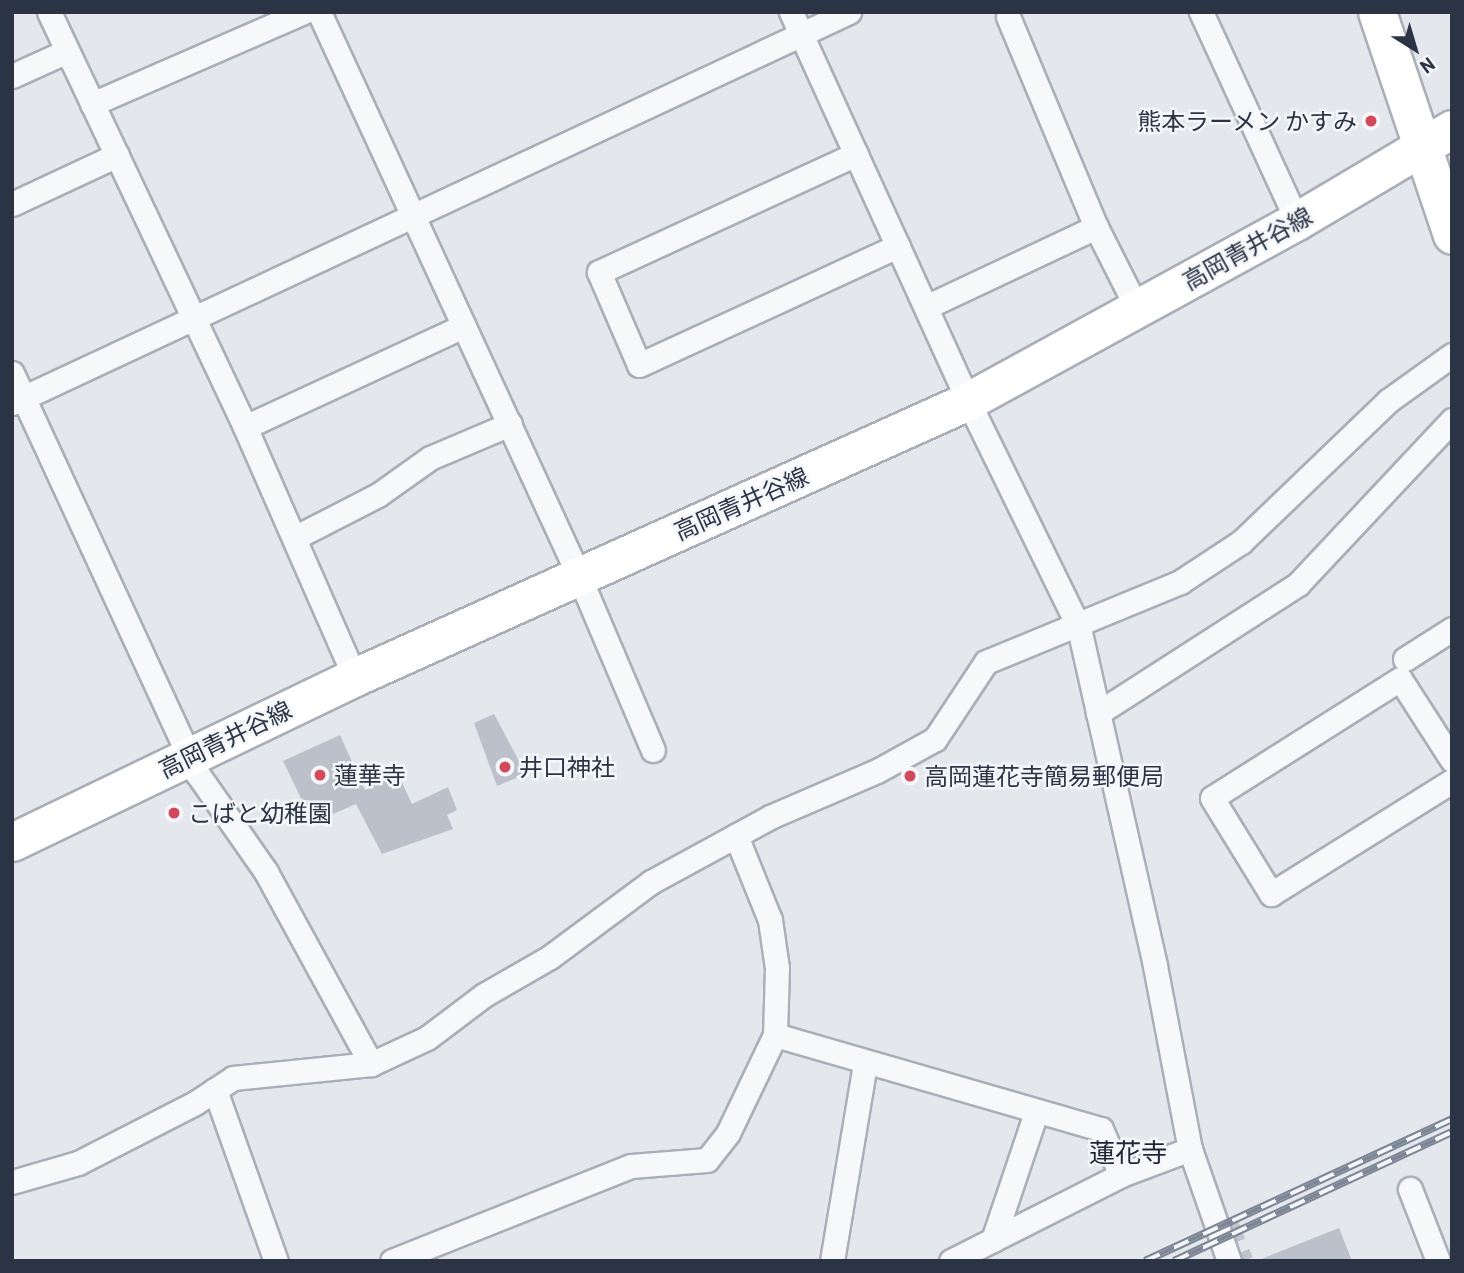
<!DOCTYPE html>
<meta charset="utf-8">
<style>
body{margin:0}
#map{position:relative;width:1464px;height:1273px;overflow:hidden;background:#e4e7ec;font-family:Barlow,"Noto Sans JP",sans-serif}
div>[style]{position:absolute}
.building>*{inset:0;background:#bbc0ca}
.street-tunnel>*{height:23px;margin-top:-11.5px;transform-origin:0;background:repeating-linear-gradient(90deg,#bfc3cb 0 23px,transparent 0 34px)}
.roads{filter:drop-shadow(2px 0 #a9aeb7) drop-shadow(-2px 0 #a9aeb7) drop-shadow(0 2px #a9aeb7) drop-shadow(0 -2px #a9aeb7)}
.street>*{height:23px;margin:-11.5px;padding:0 11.5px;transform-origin:11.5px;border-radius:11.5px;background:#f7f8fa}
.primary>*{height:37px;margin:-18.5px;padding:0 18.5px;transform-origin:18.5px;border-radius:18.5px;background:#fff}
.rail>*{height:8px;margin-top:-4px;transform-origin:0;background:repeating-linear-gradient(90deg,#f4f6f9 0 16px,#7d8696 0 32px);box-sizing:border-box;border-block:2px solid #7d8696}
.dots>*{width:19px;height:19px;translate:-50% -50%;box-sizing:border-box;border:4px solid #f4f6f9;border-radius:50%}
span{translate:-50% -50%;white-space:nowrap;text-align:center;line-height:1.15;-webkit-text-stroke:5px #f4f6f9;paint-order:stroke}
.poi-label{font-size:24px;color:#2b3445}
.right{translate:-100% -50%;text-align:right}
.left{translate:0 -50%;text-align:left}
.street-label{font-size:24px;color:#2b3445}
.neighbourhood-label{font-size:26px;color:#1d2536}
.frame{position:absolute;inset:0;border:14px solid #2b3445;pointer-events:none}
.north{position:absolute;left:1380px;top:14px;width:70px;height:70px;-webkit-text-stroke:5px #f4f6f9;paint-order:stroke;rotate:143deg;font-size:19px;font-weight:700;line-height:28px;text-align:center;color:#2b3445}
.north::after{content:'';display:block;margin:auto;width:24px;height:32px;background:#2b3445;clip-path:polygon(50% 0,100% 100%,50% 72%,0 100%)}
</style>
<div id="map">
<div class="building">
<i style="clip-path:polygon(494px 714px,526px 774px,497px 786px,474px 723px)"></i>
<i style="clip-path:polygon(340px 735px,365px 790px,398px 774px,412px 804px,448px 787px,457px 810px,447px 815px,453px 829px,382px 854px,356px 804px,326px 817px,322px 809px,309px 815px,283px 761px)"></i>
<i style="clip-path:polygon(1339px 1228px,1352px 1261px,1259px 1261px,1259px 1260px)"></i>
</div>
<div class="street-tunnel">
<i style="left:1226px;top:1221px;width:43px;rotate:68.2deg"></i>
</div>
<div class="roads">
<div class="street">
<i style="left:49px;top:12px;width:459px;rotate:64.7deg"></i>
<i style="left:245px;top:427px;width:273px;rotate:66.3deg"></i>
<i style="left:319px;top:12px;width:621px;rotate:65.25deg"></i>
<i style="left:579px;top:576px;width:189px;rotate:67deg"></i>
<i style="left:791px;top:12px;width:427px;rotate:65.5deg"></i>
<i style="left:968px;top:401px;width:253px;rotate:63.9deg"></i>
<i style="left:1079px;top:628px;width:346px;rotate:77.3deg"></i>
<i style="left:1155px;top:966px;width:186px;rotate:79.2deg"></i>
<i style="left:1190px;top:1149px;width:119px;rotate:70.8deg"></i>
<i style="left:1201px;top:12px;width:230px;rotate:65.3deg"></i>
<i style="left:12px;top:76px;width:60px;rotate:-24.4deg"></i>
<i style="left:92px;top:104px;width:231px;rotate:-23.5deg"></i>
<i style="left:856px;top:154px;width:283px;rotate:155.3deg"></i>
<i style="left:599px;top:272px;width:101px;rotate:66.7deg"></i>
<i style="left:639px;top:365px;width:285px;rotate:-24.7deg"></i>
<i style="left:12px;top:204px;width:116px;rotate:-25deg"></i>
<i style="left:1096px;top:227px;width:91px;rotate:63.2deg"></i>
<i style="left:928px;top:306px;width:186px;rotate:-25.2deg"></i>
<i style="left:1096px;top:227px;width:228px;rotate:-112.7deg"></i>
<i style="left:12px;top:373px;width:441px;rotate:65.2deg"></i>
<i style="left:197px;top:773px;width:121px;rotate:55.1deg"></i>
<i style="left:266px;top:872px;width:219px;rotate:61.3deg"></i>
<i style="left:12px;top:403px;width:924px;rotate:-25.04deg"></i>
<i style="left:245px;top:427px;width:241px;rotate:-24.8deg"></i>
<i style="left:296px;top:537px;width:92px;rotate:-27.1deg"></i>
<i style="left:378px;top:495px;width:64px;rotate:-35.4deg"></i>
<i style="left:430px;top:458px;width:87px;rotate:-23deg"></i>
<i style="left:1405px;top:659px;width:56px;rotate:-32.6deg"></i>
<i style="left:1098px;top:713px;width:238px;rotate:-32.8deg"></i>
<i style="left:1298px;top:584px;width:225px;rotate:-46.8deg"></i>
<i style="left:1452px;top:760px;width:96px;rotate:-122.7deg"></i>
<i style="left:1400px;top:679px;width:222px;rotate:147.7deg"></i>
<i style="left:1212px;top:798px;width:113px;rotate:58.4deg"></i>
<i style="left:1271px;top:894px;width:213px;rotate:-32deg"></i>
<i style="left:775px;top:1035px;width:339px;rotate:16.1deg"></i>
<i style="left:1101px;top:1129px;width:50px;rotate:66.5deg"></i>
<i style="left:215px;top:1090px;width:182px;rotate:70.4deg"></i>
<i style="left:12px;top:1182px;width:69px;rotate:-16.1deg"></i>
<i style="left:78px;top:1163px;width:131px;rotate:-27.1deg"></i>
<i style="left:195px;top:1103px;width:45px;rotate:-33.3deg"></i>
<i style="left:233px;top:1078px;width:139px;rotate:-5.8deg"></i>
<i style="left:371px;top:1064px;width:62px;rotate:-24.9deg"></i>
<i style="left:427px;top:1038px;width:71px;rotate:-37deg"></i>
<i style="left:484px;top:995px;width:76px;rotate:-29.9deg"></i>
<i style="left:550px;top:957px;width:126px;rotate:-36.6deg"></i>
<i style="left:651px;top:882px;width:136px;rotate:-28.6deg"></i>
<i style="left:770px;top:817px;width:116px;rotate:-23.3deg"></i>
<i style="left:877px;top:771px;width:66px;rotate:-28.9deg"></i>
<i style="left:935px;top:739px;width:92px;rotate:-56.5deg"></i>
<i style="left:986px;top:662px;width:210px;rotate:-22.4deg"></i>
<i style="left:1180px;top:582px;width:73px;rotate:-33.3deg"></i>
<i style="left:1241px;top:542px;width:204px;rotate:-43.8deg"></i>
<i style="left:1388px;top:401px;width:79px;rotate:-35.7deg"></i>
<i style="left:1410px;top:1189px;width:77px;rotate:68.7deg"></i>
<i style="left:993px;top:1240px;width:135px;rotate:-71.4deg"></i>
<i style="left:392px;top:1261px;width:257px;rotate:-21.7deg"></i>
<i style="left:631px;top:1166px;width:76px;rotate:-4.5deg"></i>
<i style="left:707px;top:1160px;width:34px;rotate:-52deg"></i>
<i style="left:728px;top:1133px;width:109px;rotate:-64.4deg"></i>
<i style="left:775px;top:1035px;width:67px;rotate:-88.3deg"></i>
<i style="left:777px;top:968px;width:49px;rotate:-98.3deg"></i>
<i style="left:770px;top:920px;width:91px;rotate:-112deg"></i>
<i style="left:832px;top:1261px;width:201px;rotate:-80.5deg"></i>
<i style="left:951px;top:1261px;width:191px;rotate:-26.8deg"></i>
<i style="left:1121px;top:1175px;width:74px;rotate:-20.6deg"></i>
</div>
<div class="primary">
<i style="left:1377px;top:12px;width:235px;rotate:71.4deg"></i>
<i style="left:12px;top:842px;width:381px;rotate:-25.7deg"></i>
<i style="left:355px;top:677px;width:672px;rotate:-24.24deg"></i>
<i style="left:968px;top:401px;width:375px;rotate:-28.7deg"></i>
<i style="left:1297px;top:221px;width:180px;rotate:-30.7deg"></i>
</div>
</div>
<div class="rail">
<i style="left:1145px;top:1261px;width:338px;rotate:-24.8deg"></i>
<i style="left:1174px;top:1261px;width:306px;rotate:-24.9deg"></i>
</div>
<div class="dots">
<i style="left:1371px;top:121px;background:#d1495b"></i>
<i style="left:505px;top:767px;background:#d1495b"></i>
<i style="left:320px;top:775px;background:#d1495b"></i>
<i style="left:910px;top:776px;background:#d1495b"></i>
<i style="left:174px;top:813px;background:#d1495b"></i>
</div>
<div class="poi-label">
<span class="right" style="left:1357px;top:121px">熊本ラーメン かすみ</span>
<span class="left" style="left:519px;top:767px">井口神社</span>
<span class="left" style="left:334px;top:775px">蓮華寺</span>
<span class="left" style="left:924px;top:776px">高岡蓮花寺簡易郵便局</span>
<span class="left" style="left:188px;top:813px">こばと幼稚園</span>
</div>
<div class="street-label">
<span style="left:1247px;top:248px;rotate:-29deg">高岡青井谷線</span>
<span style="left:741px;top:503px;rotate:-24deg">高岡青井谷線</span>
<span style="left:225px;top:739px;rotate:-26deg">高岡青井谷線</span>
</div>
<div class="neighbourhood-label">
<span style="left:1128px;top:1152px">蓮花寺</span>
</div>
<div class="frame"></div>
<div class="north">N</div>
</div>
